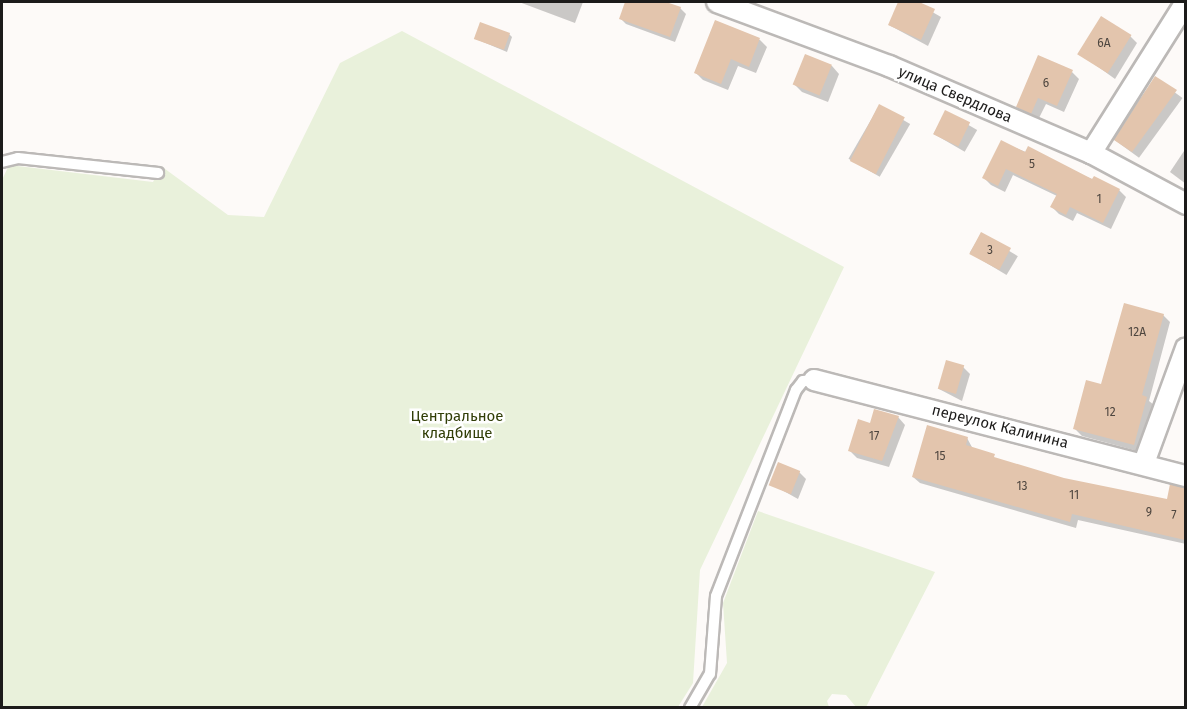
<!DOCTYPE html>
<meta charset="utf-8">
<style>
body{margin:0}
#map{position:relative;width:1187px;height:709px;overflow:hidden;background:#fdfaf8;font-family:"Fira Sans",sans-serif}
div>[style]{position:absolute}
.green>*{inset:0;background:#e9f1db}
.shadow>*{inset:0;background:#0003;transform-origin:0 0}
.building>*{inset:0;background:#e3c5ad;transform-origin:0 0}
.roads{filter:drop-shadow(2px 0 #bcb9b7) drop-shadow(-2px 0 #bcb9b7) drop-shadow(0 2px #bcb9b7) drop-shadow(0 -2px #bcb9b7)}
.lane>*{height:10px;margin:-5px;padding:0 5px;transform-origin:5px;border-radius:5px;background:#fff}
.street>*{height:20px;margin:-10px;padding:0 10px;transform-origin:10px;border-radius:10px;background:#fff}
span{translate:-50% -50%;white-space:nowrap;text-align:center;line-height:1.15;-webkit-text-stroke:5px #fff;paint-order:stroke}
.number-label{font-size:12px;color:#4e463f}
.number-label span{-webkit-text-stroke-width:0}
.street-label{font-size:15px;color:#1c1b1a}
.park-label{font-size:15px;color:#313e07}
.frame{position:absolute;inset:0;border:3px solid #1c1b1a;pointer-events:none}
</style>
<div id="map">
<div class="green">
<i style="clip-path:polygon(402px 31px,844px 267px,700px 570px,693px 683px,678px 707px,2px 708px,2px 180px,9px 165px,153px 182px,161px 166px,228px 215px,264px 217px,340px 63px)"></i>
<i style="clip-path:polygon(758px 511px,935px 572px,866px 707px,856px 707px,846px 695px,832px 694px,827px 701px,829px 707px,702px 707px,727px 663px,723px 603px)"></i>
</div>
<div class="shadow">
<i style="clip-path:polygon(519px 2px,583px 2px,575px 23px)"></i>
<i style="clip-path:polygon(627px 2px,658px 2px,680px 8px,686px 14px,675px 42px,626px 24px,621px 19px)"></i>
<i style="clip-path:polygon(900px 2px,915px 2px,941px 17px,928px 46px,889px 25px)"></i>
<i style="clip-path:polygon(716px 22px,760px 40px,767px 47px,756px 73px,738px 66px,728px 90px,703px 80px,696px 73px)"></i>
<i style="clip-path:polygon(509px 34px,512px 37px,507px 52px,476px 39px)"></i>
<i style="clip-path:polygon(1130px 36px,1137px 43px,1115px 79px,1079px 53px)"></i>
<i style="clip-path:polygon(805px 56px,832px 66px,839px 74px,828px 102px,802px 92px,795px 85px)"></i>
<i style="clip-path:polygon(1072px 72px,1079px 79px,1064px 112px,1046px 104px,1038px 120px,1017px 107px)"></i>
<i style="left:1155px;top:78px;width:34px;height:74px;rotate:36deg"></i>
<i style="left:879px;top:106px;width:36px;height:61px;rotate:30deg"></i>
<i style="left:946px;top:112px;width:36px;height:25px;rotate:30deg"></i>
<i style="clip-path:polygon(1001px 142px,1119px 190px,1126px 197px,1111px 229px,1077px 213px,1073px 221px,1059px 214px,1052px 207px,1057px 196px,1013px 175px,1005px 192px,991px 185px,984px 178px)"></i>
<i style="clip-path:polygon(1186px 148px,1186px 184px,1170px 172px)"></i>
<i style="left:981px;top:234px;width:43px;height:22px;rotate:31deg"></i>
<i style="clip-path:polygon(1163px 315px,1170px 322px,1149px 401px,1154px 405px,1141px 452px,1082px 436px,1074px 428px,1103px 386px)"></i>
<i style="clip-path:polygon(963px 367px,970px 374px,962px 401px,939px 389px)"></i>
<i style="clip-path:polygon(898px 417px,905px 425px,889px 467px,857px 458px,850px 451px,871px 424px)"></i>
<i style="clip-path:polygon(967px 438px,973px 449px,999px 461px,1064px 479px,1168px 500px,1171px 486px,1186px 489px,1186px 544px,1078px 520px,1076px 528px,920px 483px,913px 477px)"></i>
<i style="clip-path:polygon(799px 472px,806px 479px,798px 499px,771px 484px)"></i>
</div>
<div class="building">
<i style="clip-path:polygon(625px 2px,666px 2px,681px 7px,670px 37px,619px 19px)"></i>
<i style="clip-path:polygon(898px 2px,919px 2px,935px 9px,921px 40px,888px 25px)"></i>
<i style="left:1101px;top:16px;width:36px;height:45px;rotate:32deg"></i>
<i style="clip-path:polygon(715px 20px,760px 38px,749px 67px,731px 59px,721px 84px,694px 73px)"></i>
<i style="left:480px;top:22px;width:32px;height:18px;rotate:20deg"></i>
<i style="left:805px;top:54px;width:29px;height:33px;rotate:22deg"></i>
<i style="clip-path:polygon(1038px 55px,1073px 70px,1057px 106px,1038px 98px,1031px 114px,1016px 107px)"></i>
<i style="clip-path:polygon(1155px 76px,1177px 90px,1132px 152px,1114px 140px)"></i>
<i style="left:879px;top:104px;width:29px;height:64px;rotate:27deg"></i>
<i style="left:945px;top:110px;width:28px;height:27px;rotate:26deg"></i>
<i style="clip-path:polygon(1001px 140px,1025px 152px,1028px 146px,1092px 179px,1094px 176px,1120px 189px,1103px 223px,1070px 207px,1066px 215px,1050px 207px,1057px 194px,1006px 169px,998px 186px,982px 178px)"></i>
<i style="left:981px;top:232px;width:34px;height:25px;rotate:28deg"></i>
<i style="clip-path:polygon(1124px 303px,1164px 314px,1142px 395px,1147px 397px,1134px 445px,1073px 429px,1086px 380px,1101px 384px)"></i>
<i style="left:946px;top:360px;width:19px;height:30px;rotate:16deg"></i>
<i style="clip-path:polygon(874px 409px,899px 416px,882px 461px,848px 451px,858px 419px,870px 423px)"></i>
<i style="clip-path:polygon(927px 425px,968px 437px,966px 445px,995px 454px,994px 457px,1064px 478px,1167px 499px,1170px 484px,1185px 488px,1185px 540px,1072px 514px,1070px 522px,912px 477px)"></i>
<i style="left:778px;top:462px;width:24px;height:25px;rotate:22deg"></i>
</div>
<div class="roads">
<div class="lane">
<i style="left:2px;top:162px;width:16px;rotate:-14deg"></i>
<i style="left:18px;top:158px;width:141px;rotate:6.1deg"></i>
<i style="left:690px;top:708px;width:39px;rotate:-60deg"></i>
<i style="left:710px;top:674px;width:78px;rotate:-85.6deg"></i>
<i style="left:716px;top:596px;width:221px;rotate:-68.8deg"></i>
<i style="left:796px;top:390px;width:11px;rotate:-52deg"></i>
<i style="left:803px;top:381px;width:11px;rotate:-5deg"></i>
</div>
<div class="street">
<i style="left:717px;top:2px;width:184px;rotate:20.4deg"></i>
<i style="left:889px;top:66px;width:220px;rotate:23.3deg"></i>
<i style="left:1091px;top:153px;width:108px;rotate:28.2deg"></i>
<i style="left:1091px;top:153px;width:178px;rotate:-57.8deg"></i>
<i style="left:814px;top:380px;width:384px;rotate:14.5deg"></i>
<i style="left:1144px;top:463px;width:122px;rotate:-69.9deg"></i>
</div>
</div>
<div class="number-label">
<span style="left:1104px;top:44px">6А</span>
<span style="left:1046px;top:84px">6</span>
<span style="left:1032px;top:165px">5</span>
<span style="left:1099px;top:200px">1</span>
<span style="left:990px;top:251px">3</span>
<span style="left:1137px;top:333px">12А</span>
<span style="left:1110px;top:413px">12</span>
<span style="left:874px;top:437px">17</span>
<span style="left:940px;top:457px">15</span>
<span style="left:1022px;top:487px">13</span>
<span style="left:1074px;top:496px">11</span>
<span style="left:1149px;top:513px">9</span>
<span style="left:1174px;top:516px">7</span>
</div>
<div class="street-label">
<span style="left:955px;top:95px;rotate:23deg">улица Свердлова</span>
<span style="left:1000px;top:427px;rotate:14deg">переулок Калинина</span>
</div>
<div class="park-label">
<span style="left:457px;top:425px">Центральное<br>кладбище</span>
</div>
<div class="frame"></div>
</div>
